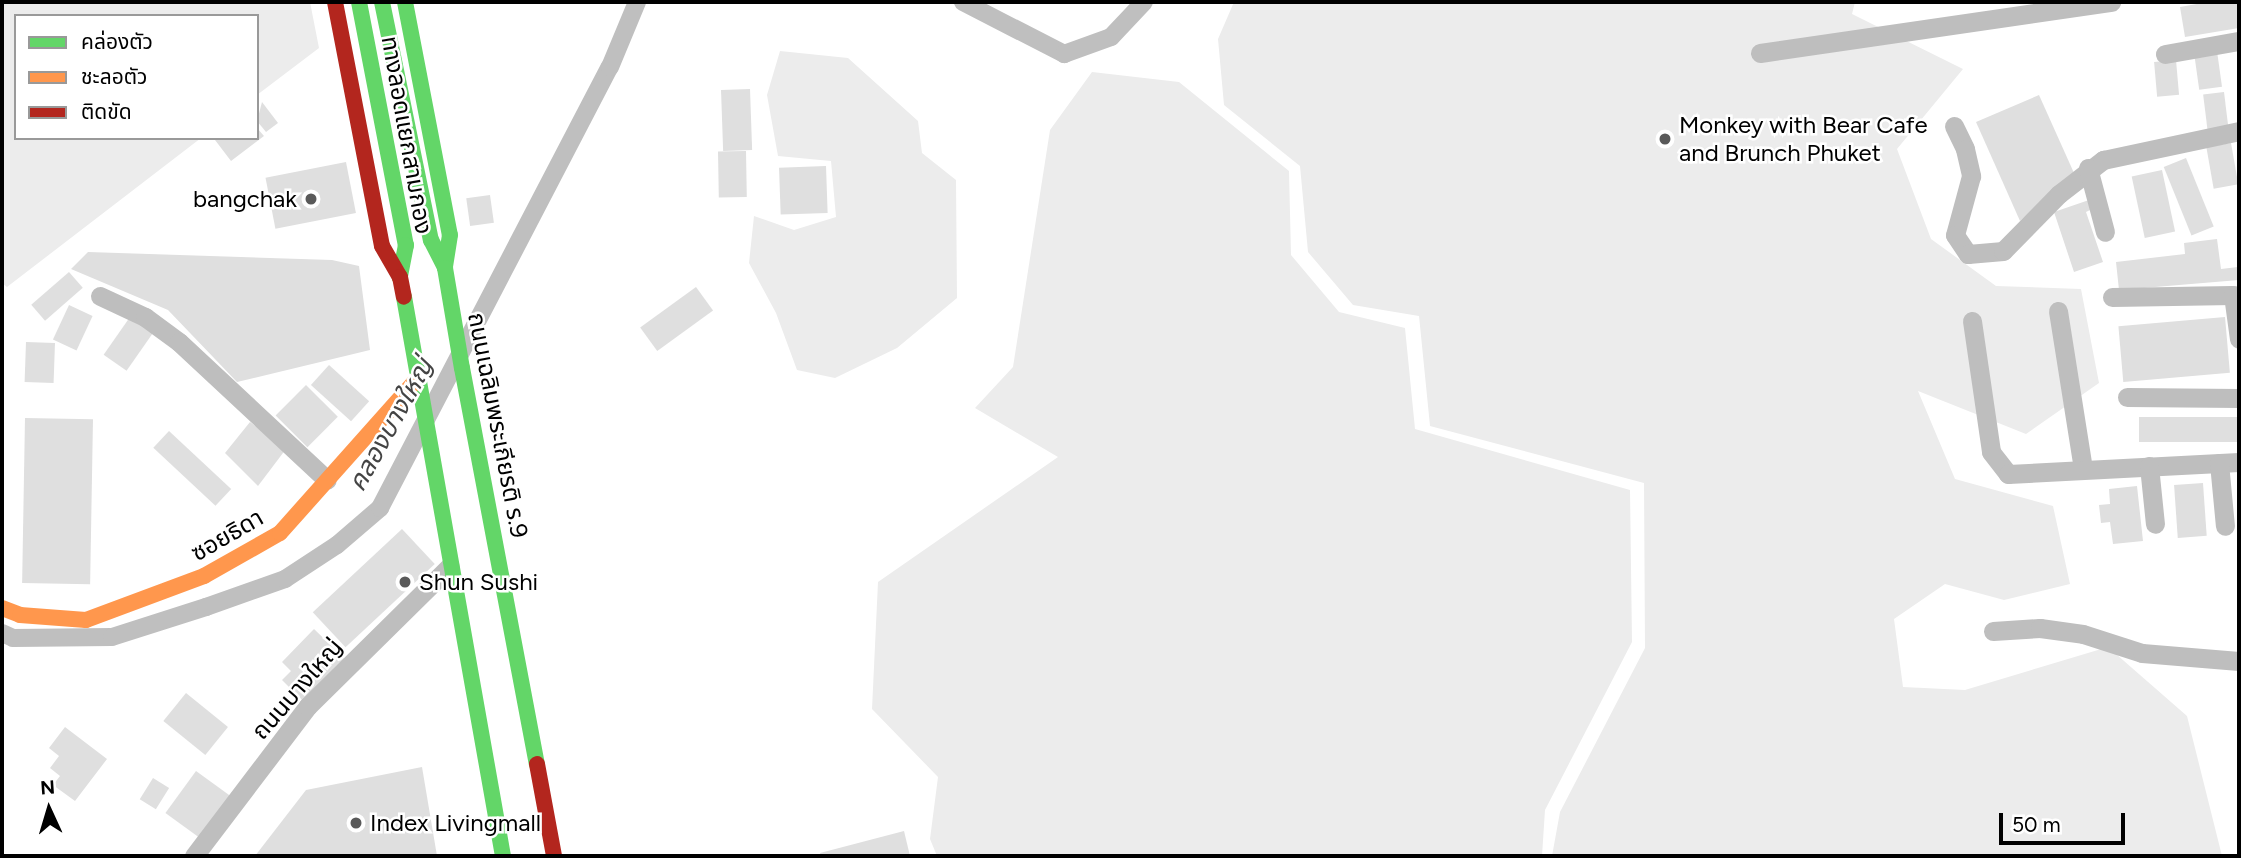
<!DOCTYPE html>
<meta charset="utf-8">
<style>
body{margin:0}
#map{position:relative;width:2241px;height:858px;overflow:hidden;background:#fff;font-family:Figtree,"Noto Sans Thai",sans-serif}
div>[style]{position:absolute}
.green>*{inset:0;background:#ececec}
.canal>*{height:18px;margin:-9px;padding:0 9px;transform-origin:9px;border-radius:9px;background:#bfbfbf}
.building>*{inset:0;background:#dfdfdf;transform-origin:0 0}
.street>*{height:19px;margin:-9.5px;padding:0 9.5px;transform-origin:9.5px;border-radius:9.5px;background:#bebebe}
.fast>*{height:16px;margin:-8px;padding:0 8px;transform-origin:8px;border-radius:8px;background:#63d668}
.slow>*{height:16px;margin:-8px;padding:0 8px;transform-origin:8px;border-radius:8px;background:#ff974d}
.jam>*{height:16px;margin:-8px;padding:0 8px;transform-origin:8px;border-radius:8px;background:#b3261e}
.dots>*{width:19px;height:19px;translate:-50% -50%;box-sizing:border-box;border:4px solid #fff;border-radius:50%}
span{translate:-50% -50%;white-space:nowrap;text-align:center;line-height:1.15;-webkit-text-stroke:5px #fff;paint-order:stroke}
.poi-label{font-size:24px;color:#000}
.left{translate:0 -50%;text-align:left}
.right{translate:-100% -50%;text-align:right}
.street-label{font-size:24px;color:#000}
.water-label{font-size:26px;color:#444;font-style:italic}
.frame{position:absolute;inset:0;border:4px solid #000;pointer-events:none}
.legend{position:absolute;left:14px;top:14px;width:245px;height:126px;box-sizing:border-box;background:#fff;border:2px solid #999;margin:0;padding:9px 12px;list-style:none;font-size:21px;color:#000}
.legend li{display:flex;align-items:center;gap:14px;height:35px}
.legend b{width:35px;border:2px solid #999}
.north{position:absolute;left:14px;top:774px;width:70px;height:70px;-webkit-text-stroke:5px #fff;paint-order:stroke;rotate:356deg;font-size:19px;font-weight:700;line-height:28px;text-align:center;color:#000}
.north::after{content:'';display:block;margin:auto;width:24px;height:32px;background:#000;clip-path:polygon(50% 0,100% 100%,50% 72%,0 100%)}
.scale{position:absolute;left:1999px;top:813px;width:126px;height:32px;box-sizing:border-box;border:4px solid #000;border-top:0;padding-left:9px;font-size:21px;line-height:24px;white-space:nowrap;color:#000;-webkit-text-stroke:5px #fff;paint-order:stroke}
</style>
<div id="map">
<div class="green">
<i style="clip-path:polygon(2px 2px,310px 2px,319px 48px,257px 95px,257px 16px,16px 16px,16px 138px,201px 138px,7px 287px,2px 283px)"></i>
<i style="clip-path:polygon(1234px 2px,1855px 2px,1852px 14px,1963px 69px,1897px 149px,1931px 239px,1996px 286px,2081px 289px,2099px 383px,2026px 434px,1918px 391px,1955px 479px,2053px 506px,2070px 584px,2004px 600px,1945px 584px,1894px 619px,1903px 687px,1965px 690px,2108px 647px,2187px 716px,2222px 856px,1552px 856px,1560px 812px,1645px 648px,1644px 483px,1430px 426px,1419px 316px,1353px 305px,1308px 252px,1300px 166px,1224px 105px,1218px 39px)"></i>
<i style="clip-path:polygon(780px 51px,848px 58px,918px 121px,922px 153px,956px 180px,957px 298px,897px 348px,835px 378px,797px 370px,776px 313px,749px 263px,754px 216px,794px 230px,836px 217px,831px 161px,778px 156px,767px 95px)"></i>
<i style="clip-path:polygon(1092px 72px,1179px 82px,1289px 171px,1291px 255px,1339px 312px,1405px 328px,1415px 429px,1630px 490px,1632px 642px,1545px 810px,1542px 856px,937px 856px,930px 839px,938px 777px,872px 709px,878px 582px,1058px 457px,975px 408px,1013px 367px,1050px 130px)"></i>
</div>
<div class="canal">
<i style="left:963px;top:2px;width:114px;rotate:27.2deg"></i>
<i style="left:1064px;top:54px;width:50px;rotate:-19.9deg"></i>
<i style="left:1111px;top:37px;width:48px;rotate:-46.7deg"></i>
<i style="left:2px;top:633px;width:12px;rotate:24deg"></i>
<i style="left:13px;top:638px;width:99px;rotate:-0.6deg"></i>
<i style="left:112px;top:637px;width:99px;rotate:-17.7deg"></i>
<i style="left:206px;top:607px;width:84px;rotate:-19.5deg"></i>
<i style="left:285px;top:579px;width:62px;rotate:-33.2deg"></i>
<i style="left:337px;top:545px;width:57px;rotate:-40.7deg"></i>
<i style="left:380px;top:508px;width:497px;rotate:-62.5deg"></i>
<i style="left:610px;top:67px;width:70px;rotate:-67.4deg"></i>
</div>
<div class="building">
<i style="clip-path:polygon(2208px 2px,2238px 2px,2239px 28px,2185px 37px,2180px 7px)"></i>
<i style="left:2217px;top:51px;width:36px;height:23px;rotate:82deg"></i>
<i style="left:2176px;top:60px;width:35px;height:22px;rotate:85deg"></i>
<i style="left:750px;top:89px;width:61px;height:29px;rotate:88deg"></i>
<i style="left:2224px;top:92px;width:35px;height:21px;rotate:83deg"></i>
<i style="clip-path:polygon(2039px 95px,2074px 173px,2020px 221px,1976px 122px)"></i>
<i style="clip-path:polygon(262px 102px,278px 123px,266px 132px,257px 121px)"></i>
<i style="clip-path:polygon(257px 128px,264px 136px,231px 161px,215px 140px,257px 138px)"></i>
<i style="left:2231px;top:143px;width:42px;height:25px;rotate:80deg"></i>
<i style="left:746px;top:151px;width:46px;height:28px;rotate:89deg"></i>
<i style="left:2186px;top:158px;width:74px;height:24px;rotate:68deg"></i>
<i style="left:346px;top:162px;width:52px;height:82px;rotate:79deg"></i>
<i style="left:826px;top:166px;width:47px;height:47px;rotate:88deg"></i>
<i style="left:2162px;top:170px;width:63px;height:31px;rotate:78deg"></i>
<i style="left:490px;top:195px;width:28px;height:24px;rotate:82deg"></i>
<i style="clip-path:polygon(2089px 200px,2092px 209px,2086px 212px,2103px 262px,2074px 272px,2054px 212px)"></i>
<i style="clip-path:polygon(2217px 239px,2221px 269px,2238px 267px,2239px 280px,2119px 290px,2116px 262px,2185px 254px,2184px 243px)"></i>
<i style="clip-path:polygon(88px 252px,332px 260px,359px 266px,370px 350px,237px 382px,168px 310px,71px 269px)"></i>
<i style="left:69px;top:272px;width:21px;height:50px;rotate:49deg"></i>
<i style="left:696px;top:287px;width:29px;height:69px;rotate:54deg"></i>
<i style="left:69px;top:305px;width:26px;height:38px;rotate:25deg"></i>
<i style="left:130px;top:317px;width:28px;height:46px;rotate:35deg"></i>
<i style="left:2225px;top:317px;width:56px;height:107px;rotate:85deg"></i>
<i style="left:26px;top:342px;width:29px;height:40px;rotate:2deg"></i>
<i style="left:329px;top:365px;width:54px;height:27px;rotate:42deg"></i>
<i style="left:306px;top:385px;width:45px;height:43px;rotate:45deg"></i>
<i style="left:2239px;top:417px;width:25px;height:100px;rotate:90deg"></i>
<i style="left:25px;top:418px;width:68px;height:165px;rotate:1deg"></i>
<i style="clip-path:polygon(250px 422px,286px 449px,258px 486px,225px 453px)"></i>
<i style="left:169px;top:431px;width:85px;height:23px;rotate:43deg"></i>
<i style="left:2203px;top:483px;width:53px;height:29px;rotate:86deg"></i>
<i style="clip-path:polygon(2137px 486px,2143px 541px,2113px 544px,2110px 522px,2101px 523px,2099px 505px,2110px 504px,2109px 489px)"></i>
<i style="left:402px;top:529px;width:48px;height:122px;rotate:47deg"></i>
<i style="clip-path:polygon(314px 629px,346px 660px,304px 702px,282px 680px,291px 671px,282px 662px)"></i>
<i style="left:186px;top:693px;width:54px;height:36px;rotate:39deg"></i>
<i style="clip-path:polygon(65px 727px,107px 759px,75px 801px,53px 785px,60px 776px,50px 768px,59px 756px,49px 748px)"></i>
<i style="clip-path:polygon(422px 767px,437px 856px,255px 856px,306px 790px)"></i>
<i style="left:196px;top:771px;width:43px;height:52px;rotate:36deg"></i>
<i style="left:153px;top:778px;width:19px;height:25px;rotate:32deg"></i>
<i style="clip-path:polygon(904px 831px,910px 856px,821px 856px,820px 853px)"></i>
</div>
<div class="street">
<i style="left:1760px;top:53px;width:355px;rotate:-8.3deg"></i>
<i style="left:2165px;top:54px;width:75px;rotate:-10deg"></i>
<i style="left:1954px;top:126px;width:25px;rotate:64deg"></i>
<i style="left:1965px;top:149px;width:28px;rotate:77deg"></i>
<i style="left:1971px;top:176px;width:61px;rotate:105.2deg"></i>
<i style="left:1955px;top:235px;width:23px;rotate:56deg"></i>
<i style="left:1968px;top:254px;width:35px;rotate:-5deg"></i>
<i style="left:2003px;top:251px;width:80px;rotate:-45.5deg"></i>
<i style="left:2059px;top:194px;width:56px;rotate:-37.7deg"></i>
<i style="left:2103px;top:160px;width:139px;rotate:-12deg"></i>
<i style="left:2088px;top:168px;width:66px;rotate:75.1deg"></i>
<i style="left:100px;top:296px;width:50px;rotate:25deg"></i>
<i style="left:145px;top:317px;width:42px;rotate:36.3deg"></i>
<i style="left:179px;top:342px;width:202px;rotate:43deg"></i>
<i style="left:2112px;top:297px;width:121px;rotate:-0.9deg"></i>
<i style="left:2233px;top:295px;width:44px;rotate:82.2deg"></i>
<i style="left:2058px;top:311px;width:160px;rotate:81deg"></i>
<i style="left:1972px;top:321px;width:132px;rotate:81.7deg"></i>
<i style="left:1991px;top:452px;width:28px;rotate:52deg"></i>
<i style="left:2008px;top:474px;width:231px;rotate:-3deg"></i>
<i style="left:2127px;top:397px;width:112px;rotate:0.5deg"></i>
<i style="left:2219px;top:463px;width:63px;rotate:84.6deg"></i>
<i style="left:2149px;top:466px;width:58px;rotate:84.1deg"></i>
<i style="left:1993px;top:631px;width:47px;rotate:-3.7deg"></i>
<i style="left:2040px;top:628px;width:43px;rotate:7.9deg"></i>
<i style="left:2083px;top:634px;width:62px;rotate:17.9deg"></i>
<i style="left:2142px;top:653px;width:97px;rotate:4.7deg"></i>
<i style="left:194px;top:856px;width:188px;rotate:-52.8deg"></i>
<i style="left:308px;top:706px;width:199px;rotate:-44.6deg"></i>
</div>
<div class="fast">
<i style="left:359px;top:2px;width:248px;rotate:79.1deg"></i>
<i style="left:406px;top:245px;width:33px;rotate:101deg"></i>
<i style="left:382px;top:2px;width:243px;rotate:78.4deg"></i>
<i style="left:431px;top:240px;width:31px;rotate:63deg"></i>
<i style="left:405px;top:2px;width:237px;rotate:79.1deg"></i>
<i style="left:450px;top:235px;width:33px;rotate:99deg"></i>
<i style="left:445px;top:268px;width:101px;rotate:80.4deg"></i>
<i style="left:462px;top:368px;width:403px;rotate:79.3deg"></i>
<i style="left:404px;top:297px;width:568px;rotate:79.96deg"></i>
</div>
<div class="slow">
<i style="left:2px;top:608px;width:19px;rotate:21deg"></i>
<i style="left:20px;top:615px;width:66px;rotate:4.3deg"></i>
<i style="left:86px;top:620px;width:126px;rotate:-20.4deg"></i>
<i style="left:204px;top:576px;width:87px;rotate:-29.5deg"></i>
<i style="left:280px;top:533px;width:206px;rotate:-48.3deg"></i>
</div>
<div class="jam">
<i style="left:335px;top:2px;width:248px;rotate:79.1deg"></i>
<i style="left:382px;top:246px;width:36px;rotate:60deg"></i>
<i style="left:400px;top:277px;width:20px;rotate:79deg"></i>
<i style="left:537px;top:764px;width:94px;rotate:79.5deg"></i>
</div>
<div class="dots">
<i style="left:1665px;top:139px;background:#595959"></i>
<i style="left:311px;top:199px;background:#595959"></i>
<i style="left:405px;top:582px;background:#595959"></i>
<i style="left:356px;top:823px;background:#595959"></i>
</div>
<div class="poi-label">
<span class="left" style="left:1679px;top:139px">Monkey with Bear Cafe<br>and Brunch Phuket</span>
<span class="right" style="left:297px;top:199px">bangchak</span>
<span class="left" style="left:419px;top:582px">Shun Sushi</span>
<span class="left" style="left:370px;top:823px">Index Livingmall</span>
</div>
<div class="street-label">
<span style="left:407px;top:135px;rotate:80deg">ทางลอดแยกสามกอง</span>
<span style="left:498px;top:425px;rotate:79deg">ถนนเฉลิมพระเกียรติ ร.9</span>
<span style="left:227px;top:535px;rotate:-30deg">ซอยธิดา</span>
<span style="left:297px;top:689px;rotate:-49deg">ถนนบางใหญ่</span>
</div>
<div class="water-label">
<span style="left:391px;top:425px;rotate:-61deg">คลองบางใหญ่</span>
</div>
<div class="frame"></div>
<ul class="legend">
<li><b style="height:9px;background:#63d668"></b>คล่องตัว</li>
<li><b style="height:9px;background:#ff974d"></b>ชะลอตัว</li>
<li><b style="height:9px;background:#b3261e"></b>ติดขัด</li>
</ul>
<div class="north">N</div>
<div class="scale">50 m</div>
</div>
